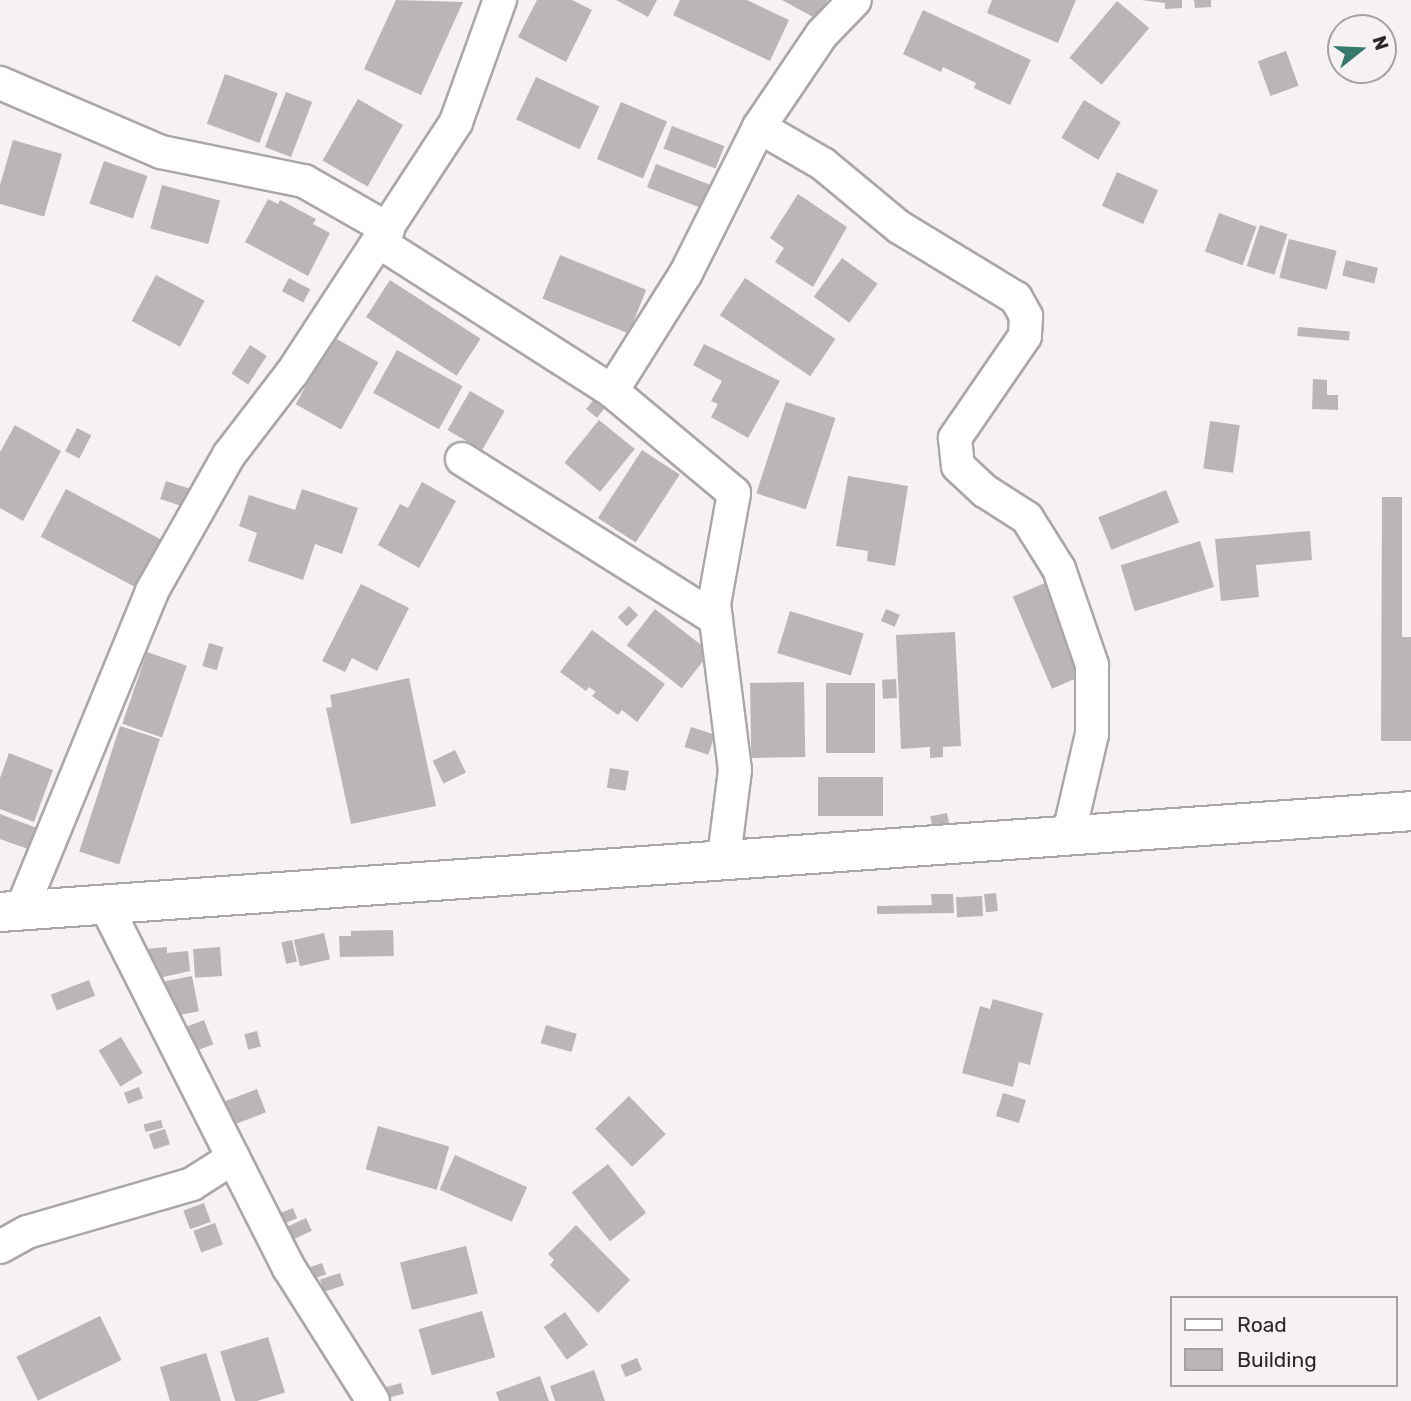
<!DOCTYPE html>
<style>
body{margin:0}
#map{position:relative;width:1411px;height:1401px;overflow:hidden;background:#f6f1f2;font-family:Rubik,sans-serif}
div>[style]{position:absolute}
.building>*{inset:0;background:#bab5b6;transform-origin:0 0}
.roads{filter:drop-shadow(2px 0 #aba7a8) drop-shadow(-2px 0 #aba7a8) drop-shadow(0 2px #aba7a8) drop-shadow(0 -2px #aba7a8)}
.street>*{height:32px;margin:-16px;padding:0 16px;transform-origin:16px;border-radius:16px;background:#fff}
.secondary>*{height:38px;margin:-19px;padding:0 19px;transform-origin:19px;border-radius:19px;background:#fff}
span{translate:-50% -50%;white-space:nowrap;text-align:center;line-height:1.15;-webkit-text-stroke:6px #f6f1f2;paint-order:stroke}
.legend{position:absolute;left:1170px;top:1296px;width:228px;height:91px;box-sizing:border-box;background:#f6f1f2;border:2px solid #a4a1a2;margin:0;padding:9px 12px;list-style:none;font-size:21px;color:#2a2829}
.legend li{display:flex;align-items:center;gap:14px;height:35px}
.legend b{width:35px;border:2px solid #a4a1a2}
.north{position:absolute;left:1327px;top:14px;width:70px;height:70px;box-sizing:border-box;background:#f6f1f2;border:2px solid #a4a1a2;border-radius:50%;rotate:72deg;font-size:19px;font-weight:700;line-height:28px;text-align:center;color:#2a2829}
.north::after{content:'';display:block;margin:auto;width:24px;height:32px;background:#35796c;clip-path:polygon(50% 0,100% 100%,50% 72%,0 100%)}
</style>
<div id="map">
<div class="building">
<i style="clip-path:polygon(396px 0,463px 2px,421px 95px,364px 69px)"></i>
<i style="clip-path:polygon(537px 0,572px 0,592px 10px,566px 62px,518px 37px)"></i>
<i style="clip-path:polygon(616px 0,657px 0,648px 17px)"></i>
<i style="clip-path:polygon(680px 0,747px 0,789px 20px,770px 61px,673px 15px)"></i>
<i style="clip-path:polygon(782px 0,827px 0,830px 6px,822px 22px)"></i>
<i style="clip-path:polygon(992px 0,1076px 0,1058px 43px,987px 13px)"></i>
<i style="clip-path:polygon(1141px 0,1182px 0,1182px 8px,1165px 9px,1165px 3px)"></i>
<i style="clip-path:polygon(1194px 0,1211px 0,1211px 7px,1195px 8px)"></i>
<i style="left:1117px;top:1px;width:42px;height:74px;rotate:40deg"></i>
<i style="clip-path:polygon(923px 10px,1031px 60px,1010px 105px,974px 88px,976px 83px,943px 67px,941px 72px,903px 54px)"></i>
<i style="left:1286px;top:51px;width:37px;height:30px;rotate:70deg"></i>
<i style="left:225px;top:74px;width:56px;height:53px;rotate:20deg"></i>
<i style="left:536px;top:77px;width:70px;height:47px;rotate:25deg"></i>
<i style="left:286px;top:92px;width:28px;height:59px;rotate:21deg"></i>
<i style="left:358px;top:99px;width:52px;height:71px;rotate:30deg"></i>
<i style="left:1084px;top:100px;width:43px;height:44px;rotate:31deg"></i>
<i style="left:621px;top:102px;width:50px;height:62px;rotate:23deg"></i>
<i style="left:672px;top:126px;width:56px;height:24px;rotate:21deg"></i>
<i style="left:13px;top:140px;width:51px;height:65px;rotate:16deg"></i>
<i style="left:104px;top:161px;width:46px;height:45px;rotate:19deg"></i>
<i style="left:656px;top:164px;width:60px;height:25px;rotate:21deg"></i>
<i style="left:1117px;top:172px;width:45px;height:37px;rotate:24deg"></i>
<i style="left:162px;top:185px;width:60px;height:45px;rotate:15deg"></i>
<i style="clip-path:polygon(798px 194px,847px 227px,813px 287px,775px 262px,784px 248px,770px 238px)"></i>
<i style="clip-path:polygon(268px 199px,278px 204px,280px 200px,316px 219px,313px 224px,330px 233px,308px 276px,245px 242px)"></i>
<i style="left:1219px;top:213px;width:40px;height:41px;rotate:20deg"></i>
<i style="left:1260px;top:225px;width:29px;height:43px;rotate:18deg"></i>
<i style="left:1289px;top:239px;width:49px;height:40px;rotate:14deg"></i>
<i style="left:560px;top:255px;width:93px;height:47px;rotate:22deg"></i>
<i style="left:842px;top:258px;width:44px;height:48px;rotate:36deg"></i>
<i style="left:1346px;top:260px;width:33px;height:16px;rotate:14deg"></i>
<i style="left:156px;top:275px;width:55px;height:52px;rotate:28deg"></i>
<i style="left:289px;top:278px;width:24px;height:15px;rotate:28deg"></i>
<i style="left:745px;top:278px;width:109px;height:45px;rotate:34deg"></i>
<i style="left:390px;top:280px;width:108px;height:44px;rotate:33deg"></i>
<i style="left:1298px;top:327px;width:52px;height:9px;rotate:5deg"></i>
<i style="left:333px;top:337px;width:52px;height:77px;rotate:29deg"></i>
<i style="clip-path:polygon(704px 344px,780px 381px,748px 438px,711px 417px,718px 404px,711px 401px,722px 381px,693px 365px)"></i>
<i style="left:250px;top:345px;width:20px;height:34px;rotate:33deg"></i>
<i style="left:397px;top:350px;width:75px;height:49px;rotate:29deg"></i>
<i style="clip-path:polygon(1313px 379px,1327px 380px,1327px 395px,1338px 395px,1338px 410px,1312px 409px)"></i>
<i style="left:470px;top:391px;width:40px;height:45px;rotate:30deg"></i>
<i style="left:595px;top:398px;width:14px;height:14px;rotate:39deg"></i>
<i style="left:786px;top:402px;width:52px;height:96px;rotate:18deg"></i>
<i style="left:599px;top:420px;width:46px;height:55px;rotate:39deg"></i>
<i style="left:1210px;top:421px;width:30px;height:48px;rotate:8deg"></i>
<i style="clip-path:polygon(15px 425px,61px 451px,23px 521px,0 508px,0 452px)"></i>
<i style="left:77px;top:428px;width:16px;height:26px;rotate:27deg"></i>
<i style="left:642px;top:450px;width:45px;height:81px;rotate:33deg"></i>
<i style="clip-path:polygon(848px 476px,908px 486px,895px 566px,867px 561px,868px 551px,836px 546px)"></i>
<i style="left:166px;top:481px;width:25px;height:19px;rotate:18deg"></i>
<i style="clip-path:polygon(422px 482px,456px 501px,419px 568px,378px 545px,400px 504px,408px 508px)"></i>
<i style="left:66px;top:489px;width:115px;height:54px;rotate:28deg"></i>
<i style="clip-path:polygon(302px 489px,358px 508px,342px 554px,315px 544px,303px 580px,248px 561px,257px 533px,239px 526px,249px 495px,295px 510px)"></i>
<i style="left:1166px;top:490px;width:35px;height:73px;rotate:68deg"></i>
<i style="clip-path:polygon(1382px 497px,1402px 497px,1402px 637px,1411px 637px,1411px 741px,1381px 741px)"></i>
<i style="clip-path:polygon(1310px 531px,1312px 560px,1256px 565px,1259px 597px,1221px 601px,1215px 539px)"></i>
<i style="left:1200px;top:541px;width:48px;height:83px;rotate:73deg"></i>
<i style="left:1045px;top:583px;width:100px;height:35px;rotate:67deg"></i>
<i style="clip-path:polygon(361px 584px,409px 608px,377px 671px,352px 658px,345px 672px,322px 661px)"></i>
<i style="left:629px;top:606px;width:13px;height:16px;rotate:45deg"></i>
<i style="left:655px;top:609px;width:70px;height:46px;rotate:38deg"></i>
<i style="left:886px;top:609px;width:15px;height:13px;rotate:23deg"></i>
<i style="left:790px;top:611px;width:77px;height:44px;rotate:17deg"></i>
<i style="clip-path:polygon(592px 630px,665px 684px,637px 722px,622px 710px,618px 715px,592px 696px,596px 692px,589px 687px,586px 691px,560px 672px)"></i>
<i style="clip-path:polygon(955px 632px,961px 746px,943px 747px,943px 757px,930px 758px,930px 747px,901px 749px,896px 635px)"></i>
<i style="left:209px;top:643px;width:15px;height:24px;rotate:16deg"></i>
<i style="left:147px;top:652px;width:42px;height:76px;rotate:19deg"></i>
<i style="clip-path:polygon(409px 678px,436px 806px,351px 824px,326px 708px,332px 707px,330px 695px)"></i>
<i style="left:896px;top:679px;width:19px;height:14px;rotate:87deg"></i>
<i style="left:804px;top:682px;width:75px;height:54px;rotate:89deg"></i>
<i style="left:826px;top:683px;width:49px;height:70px"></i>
<i style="left:120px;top:726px;width:42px;height:132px;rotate:18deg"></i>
<i style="left:691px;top:727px;width:25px;height:21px;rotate:18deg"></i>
<i style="left:455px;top:750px;width:25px;height:25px;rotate:64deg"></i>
<i style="clip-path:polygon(9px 753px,53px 770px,34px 822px,0 809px,0 778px)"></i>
<i style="left:610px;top:768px;width:19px;height:20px;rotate:9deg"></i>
<i style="left:818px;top:777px;width:65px;height:39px"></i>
<i style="left:947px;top:813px;width:16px;height:17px;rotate:79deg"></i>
<i style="clip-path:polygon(0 814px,50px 833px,42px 854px,0 839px)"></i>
<i style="left:996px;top:893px;width:18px;height:12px;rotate:84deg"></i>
<i style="clip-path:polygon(931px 894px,953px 894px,954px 913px,877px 914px,877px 906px,932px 905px)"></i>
<i style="left:982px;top:896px;width:20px;height:26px;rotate:87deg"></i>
<i style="clip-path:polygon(393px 930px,394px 956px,340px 957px,339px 936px,351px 936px,351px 931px)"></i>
<i style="left:324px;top:933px;width:27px;height:31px;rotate:77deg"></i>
<i style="left:292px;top:940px;width:22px;height:11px;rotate:77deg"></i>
<i style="clip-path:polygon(167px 947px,167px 953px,188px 951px,190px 971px,150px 980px,147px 949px)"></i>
<i style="left:220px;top:947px;width:29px;height:27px;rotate:86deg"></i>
<i style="left:192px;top:976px;width:36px;height:29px;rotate:79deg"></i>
<i style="left:89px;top:980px;width:17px;height:41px;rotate:69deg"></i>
<i style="clip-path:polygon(993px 999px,1043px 1013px,1030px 1065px,1019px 1062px,1013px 1087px,962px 1073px,980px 1006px,990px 1009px)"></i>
<i style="left:204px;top:1020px;width:26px;height:30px;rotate:69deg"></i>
<i style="left:546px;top:1025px;width:32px;height:19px;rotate:16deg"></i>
<i style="left:257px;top:1031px;width:16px;height:13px;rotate:76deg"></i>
<i style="left:121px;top:1037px;width:42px;height:26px;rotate:59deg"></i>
<i style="left:139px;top:1087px;width:12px;height:16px;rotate:70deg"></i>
<i style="left:257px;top:1089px;width:25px;height:39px;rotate:69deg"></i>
<i style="left:1003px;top:1093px;width:24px;height:24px;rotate:17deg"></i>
<i style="left:629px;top:1096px;width:53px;height:47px;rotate:46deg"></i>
<i style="left:161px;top:1120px;width:8px;height:18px;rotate:76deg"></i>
<i style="left:378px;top:1126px;width:74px;height:45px;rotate:16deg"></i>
<i style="left:165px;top:1129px;width:16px;height:17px;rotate:72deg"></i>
<i style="left:455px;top:1155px;width:79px;height:38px;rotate:24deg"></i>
<i style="left:608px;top:1164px;width:62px;height:46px;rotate:52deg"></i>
<i style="left:204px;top:1203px;width:20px;height:22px;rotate:70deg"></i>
<i style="left:293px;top:1208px;width:11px;height:23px;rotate:68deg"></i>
<i style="left:306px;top:1218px;width:14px;height:29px;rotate:65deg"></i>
<i style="left:215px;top:1223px;width:23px;height:23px;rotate:70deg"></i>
<i style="clip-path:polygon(576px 1225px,630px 1280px,598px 1313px,550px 1265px,554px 1260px,548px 1254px)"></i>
<i style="left:466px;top:1246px;width:49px;height:68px;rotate:76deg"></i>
<i style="left:322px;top:1263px;width:12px;height:17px;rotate:70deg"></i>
<i style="left:340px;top:1273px;width:13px;height:21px;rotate:72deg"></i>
<i style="left:482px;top:1311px;width:48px;height:66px;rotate:74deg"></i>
<i style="left:565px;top:1312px;width:40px;height:26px;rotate:55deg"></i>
<i style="left:100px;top:1316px;width:49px;height:93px;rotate:64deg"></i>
<i style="left:268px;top:1337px;width:58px;height:50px;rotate:73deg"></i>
<i style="clip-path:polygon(206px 1353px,221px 1401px,170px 1401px,160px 1367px)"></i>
<i style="left:637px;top:1358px;width:13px;height:18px;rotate:67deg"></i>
<i style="clip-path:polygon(594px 1370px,605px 1401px,555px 1401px,550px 1386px)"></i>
<i style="clip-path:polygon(540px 1376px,549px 1401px,499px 1401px,496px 1392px)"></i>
<i style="left:401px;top:1383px;width:11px;height:17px;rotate:75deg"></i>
</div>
<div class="roads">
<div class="street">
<i style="left:0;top:83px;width:175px;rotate:23.2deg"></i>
<i style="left:161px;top:152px;width:146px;rotate:11.5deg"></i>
<i style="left:304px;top:181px;width:97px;rotate:29.7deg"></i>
<i style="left:759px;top:127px;width:74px;rotate:30deg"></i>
<i style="left:823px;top:164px;width:99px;rotate:39.7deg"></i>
<i style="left:899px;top:227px;width:137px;rotate:31.3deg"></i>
<i style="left:1016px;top:298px;width:21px;rotate:61deg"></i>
<i style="left:1026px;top:316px;width:20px;rotate:93deg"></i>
<i style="left:1025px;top:336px;width:124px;rotate:124.5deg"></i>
<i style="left:955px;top:438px;width:28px;rotate:84deg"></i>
<i style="left:958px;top:466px;width:37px;rotate:43deg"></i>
<i style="left:985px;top:491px;width:50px;rotate:32.7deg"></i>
<i style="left:1027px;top:518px;width:60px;rotate:57.9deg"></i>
<i style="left:1059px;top:569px;width:102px;rotate:71deg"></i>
<i style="left:1092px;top:665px;width:69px;rotate:90deg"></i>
<i style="left:1092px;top:734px;width:102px;rotate:103.1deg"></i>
<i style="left:379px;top:242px;width:277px;rotate:32.6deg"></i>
<i style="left:612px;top:391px;width:159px;rotate:39.9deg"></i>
<i style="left:734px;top:493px;width:113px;rotate:100.2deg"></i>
<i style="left:714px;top:604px;width:167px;rotate:82.8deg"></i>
<i style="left:735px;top:770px;width:88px;rotate:97.2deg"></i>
<i style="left:612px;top:391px;width:139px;rotate:-57.9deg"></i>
<i style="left:686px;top:273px;width:163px;rotate:-63.4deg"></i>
<i style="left:759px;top:127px;width:112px;rotate:-55.9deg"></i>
<i style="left:822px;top:34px;width:47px;rotate:-45.9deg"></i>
<i style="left:462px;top:459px;width:300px;rotate:32.2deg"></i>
<i style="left:105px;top:904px;width:408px;rotate:63.2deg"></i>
<i style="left:289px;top:1268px;width:157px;rotate:57.7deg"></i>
<i style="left:21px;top:911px;width:346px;rotate:-67.7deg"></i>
<i style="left:152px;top:591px;width:156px;rotate:-60.5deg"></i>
<i style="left:229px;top:455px;width:103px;rotate:-52.5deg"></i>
<i style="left:292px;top:373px;width:300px;rotate:-56.8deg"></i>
<i style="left:456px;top:122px;width:130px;rotate:-70.2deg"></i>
<i style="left:0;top:1247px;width:31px;rotate:-29deg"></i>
<i style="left:27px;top:1232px;width:172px;rotate:-16.2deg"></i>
<i style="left:192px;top:1184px;width:49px;rotate:-32.4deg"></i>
</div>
<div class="secondary">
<i style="left:0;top:912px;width:1415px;rotate:-4.09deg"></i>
</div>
</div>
<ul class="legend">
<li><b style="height:9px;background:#fff"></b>Road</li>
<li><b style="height:19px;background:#bab5b6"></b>Building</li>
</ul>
<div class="north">N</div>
</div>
